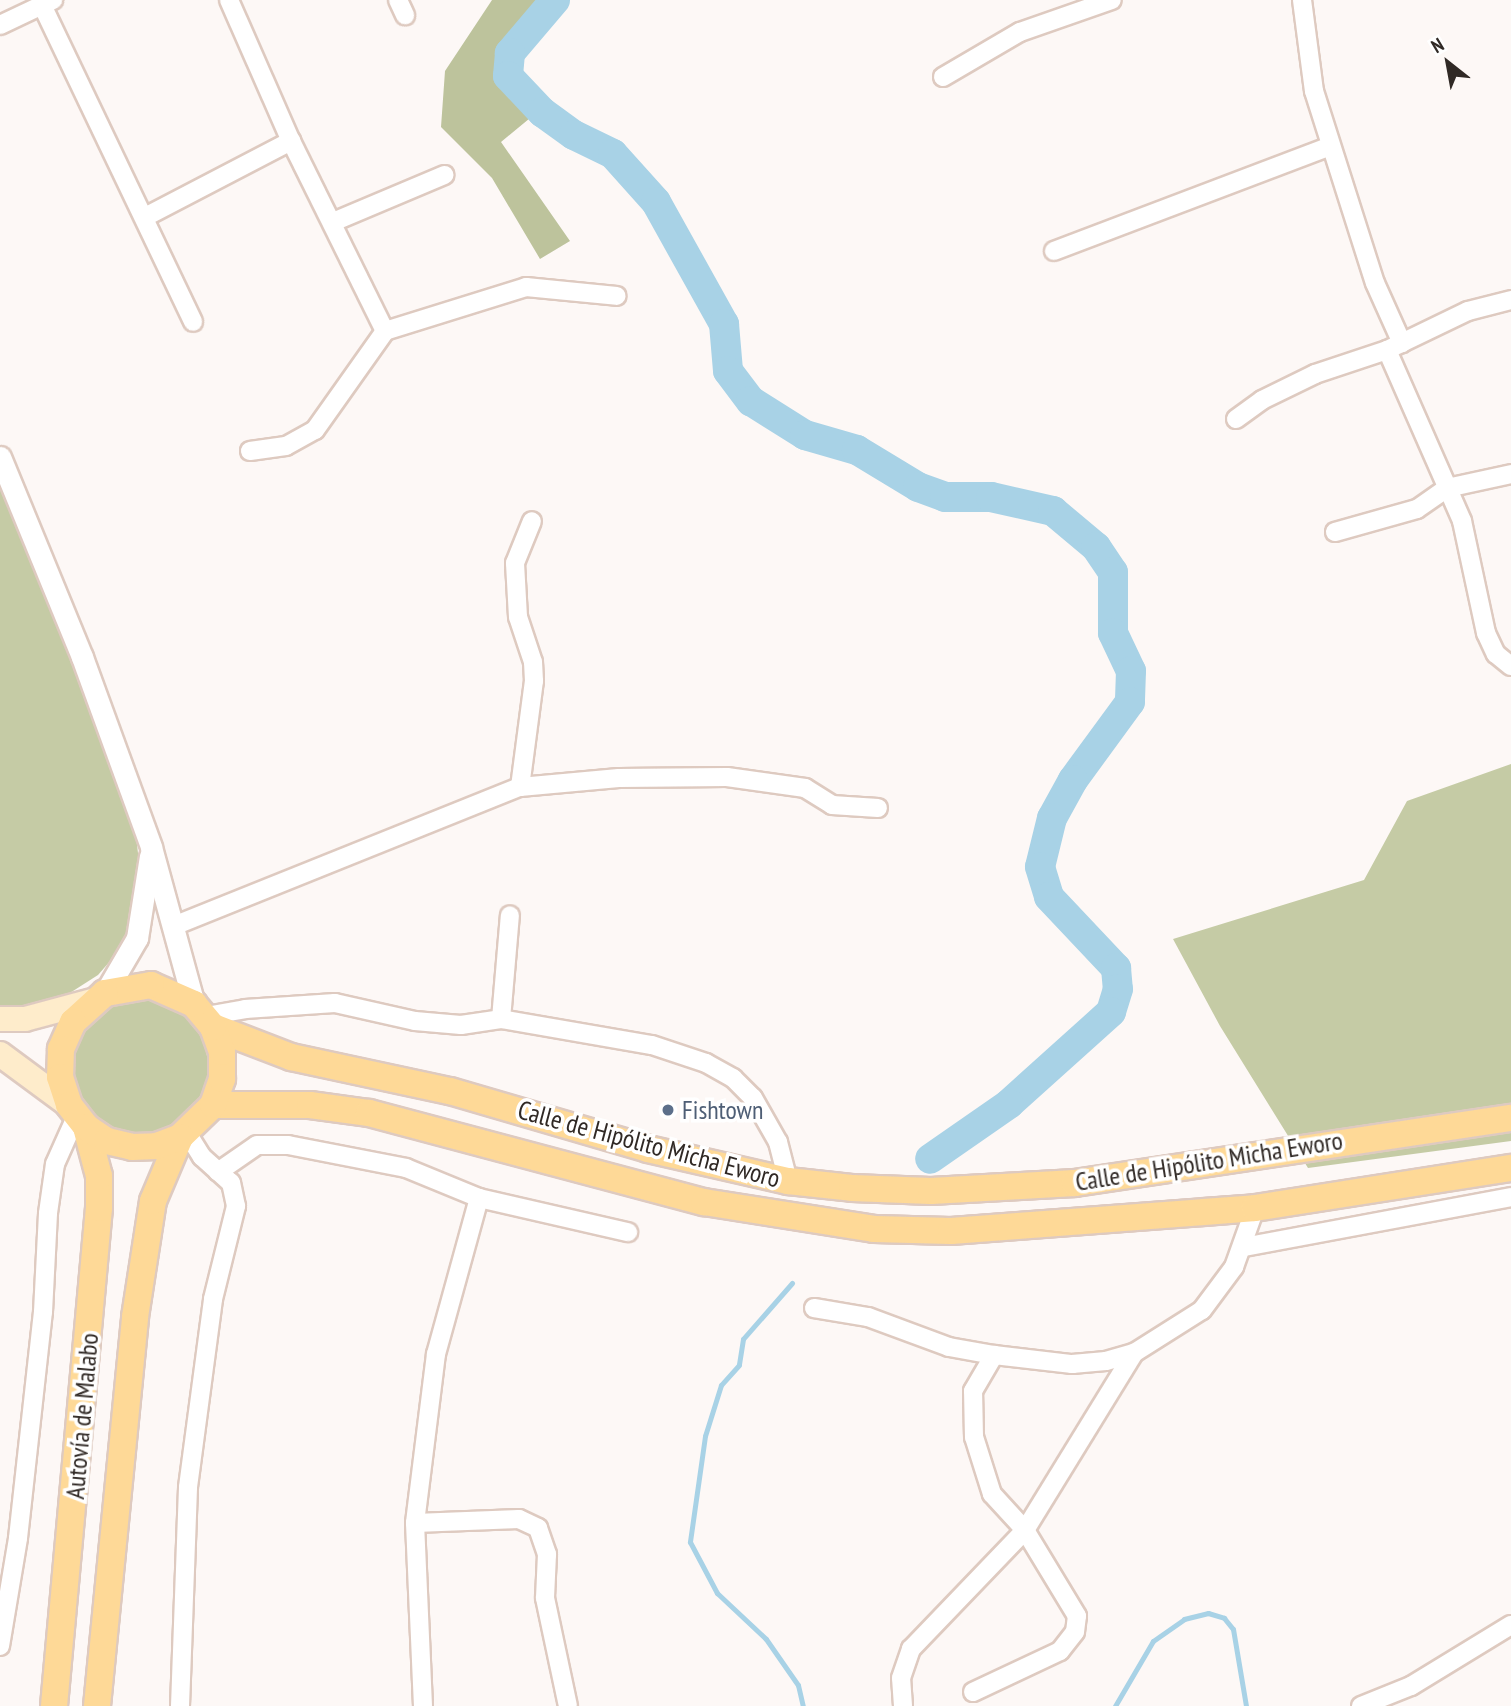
<!DOCTYPE html>
<meta charset="utf-8">
<style>
body{margin:0}
#map{position:relative;width:1511px;height:1706px;overflow:hidden;background:#fdf8f6;font-family:"PT Sans Narrow",sans-serif}
div>[style]{position:absolute}
.green>*{inset:0;background:#c5cba5}
.round{border-radius:50%}
.forest>*{inset:0;background:#bdc39c}
.stream>*{height:5px;margin:-2.5px;padding:0 2.5px;transform-origin:2.5px;border-radius:2.5px;background:#a8d2e6}
.river>*{height:30px;margin:-15px;padding:0 15px;transform-origin:15px;border-radius:15px;background:#a8d2e6}
.roads{filter:drop-shadow(2px 0 #decac0) drop-shadow(-2px 0 #decac0) drop-shadow(0 2px #decac0) drop-shadow(0 -2px #decac0)}
.minor>*{height:18px;margin:-9px;padding:0 9px;transform-origin:9px;border-radius:9px;background:#fff}
.tertiary>*{height:21px;margin:-10.5px;padding:0 10.5px;transform-origin:10.5px;border-radius:10.5px;background:#fff}
.secondary>*{height:24px;margin:-12px;padding:0 12px;transform-origin:12px;border-radius:12px;background:#feeccb}
.primary>*{height:26px;margin:-13px;padding:0 13px;transform-origin:13px;border-radius:13px;background:#fed997}
.dots>*{width:19px;height:19px;translate:-50% -50%;box-sizing:border-box;border:4px solid #fff;border-radius:50%}
span{translate:-50% -50%;white-space:nowrap;text-align:center;line-height:1.15;-webkit-text-stroke:7px #fff;paint-order:stroke}
.service-label{font-size:26px;color:#4e5e75}
.left{translate:0 -50%;text-align:left}
.street-label{font-size:26px;color:#302925}
.north{position:absolute;left:1413px;top:28px;width:70px;height:70px;-webkit-text-stroke:5px #fff;paint-order:stroke;rotate:329deg;font-size:19px;font-weight:700;line-height:28px;text-align:center;color:#302925}
.north::after{content:'';display:block;margin:auto;width:24px;height:32px;background:#302925;clip-path:polygon(50% 0,100% 100%,50% 72%,0 100%)}
</style>
<div id="map">
<div class="green">
<i style="clip-path:polygon(0 484px,37px 567px,136px 836px,140px 870px,131px 927px,118px 952px,98px 975px,48px 1007px,0 1016px)"></i>
<i style="clip-path:polygon(1511px 764px,1511px 1141px,1308px 1168px,1220px 1026px,1173px 939px,1364px 880px,1407px 801px)"></i>
<i class="round" style="left:74px;top:1000px;width:134px;height:134px"></i>
</div>
<div class="forest">
<i style="clip-path:polygon(492px 0,563px 0,508px 39px,510px 66px,541px 109px,501px 142px,570px 241px,540px 259px,492px 178px,441px 127px,445px 71px)"></i>
</div>
<div class="stream">
<i style="left:792px;top:1283px;width:74px;rotate:131.2deg"></i>
<i style="left:743px;top:1339px;width:26px;rotate:99deg"></i>
<i style="left:739px;top:1365px;width:27px;rotate:132deg"></i>
<i style="left:721px;top:1385px;width:53px;rotate:107.4deg"></i>
<i style="left:705px;top:1436px;width:107px;rotate:98.1deg"></i>
<i style="left:690px;top:1542px;width:58px;rotate:62.1deg"></i>
<i style="left:717px;top:1593px;width:67px;rotate:43.2deg"></i>
<i style="left:766px;top:1639px;width:56px;rotate:55.2deg"></i>
<i style="left:798px;top:1685px;width:22px;rotate:77deg"></i>
<i style="left:1115px;top:1706px;width:75px;rotate:-59.7deg"></i>
<i style="left:1153px;top:1641px;width:38px;rotate:-35deg"></i>
<i style="left:1184px;top:1619px;width:25px;rotate:-14deg"></i>
<i style="left:1208px;top:1613px;width:17px;rotate:17deg"></i>
<i style="left:1224px;top:1618px;width:14px;rotate:51deg"></i>
<i style="left:1233px;top:1629px;width:78px;rotate:80.4deg"></i>
</div>
<div class="river">
<i style="left:555px;top:0;width:70px;rotate:130.3deg"></i>
<i style="left:510px;top:53px;width:23px;rotate:95deg"></i>
<i style="left:508px;top:76px;width:50px;rotate:46.6deg"></i>
<i style="left:542px;top:112px;width:39px;rotate:36deg"></i>
<i style="left:574px;top:135px;width:43px;rotate:26deg"></i>
<i style="left:613px;top:154px;width:64px;rotate:48.1deg"></i>
<i style="left:656px;top:202px;width:140px;rotate:60.9deg"></i>
<i style="left:724px;top:324px;width:47px;rotate:85.1deg"></i>
<i style="left:728px;top:371px;width:38px;rotate:53deg"></i>
<i style="left:751px;top:401px;width:64px;rotate:32.2deg"></i>
<i style="left:805px;top:435px;width:54px;rotate:16.1deg"></i>
<i style="left:857px;top:450px;width:71px;rotate:31.2deg"></i>
<i style="left:918px;top:487px;width:29px;rotate:20deg"></i>
<i style="left:945px;top:497px;width:46px"></i>
<i style="left:991px;top:497px;width:64px;rotate:12.7deg"></i>
<i style="left:1053px;top:511px;width:56px;rotate:39.9deg"></i>
<i style="left:1096px;top:547px;width:30px;rotate:56deg"></i>
<i style="left:1113px;top:572px;width:61px;rotate:90deg"></i>
<i style="left:1113px;top:633px;width:42px;rotate:64.7deg"></i>
<i style="left:1131px;top:671px;width:31px;rotate:92deg"></i>
<i style="left:1130px;top:702px;width:97px;rotate:126.2deg"></i>
<i style="left:1073px;top:780px;width:43px;rotate:118.9deg"></i>
<i style="left:1052px;top:818px;width:50px;rotate:103.8deg"></i>
<i style="left:1040px;top:867px;width:31px;rotate:73deg"></i>
<i style="left:1049px;top:897px;width:98px;rotate:46.7deg"></i>
<i style="left:1116px;top:968px;width:21px;rotate:85deg"></i>
<i style="left:1118px;top:989px;width:24px;rotate:107deg"></i>
<i style="left:1111px;top:1012px;width:137px;rotate:138deg"></i>
<i style="left:1009px;top:1104px;width:96px;rotate:145.2deg"></i>
</div>
<div class="roads">
<div class="minor">
<i style="left:229px;top:0;width:154px;rotate:66.3deg"></i>
<i style="left:291px;top:141px;width:212px;rotate:63.7deg"></i>
<i style="left:398px;top:0;width:17px;rotate:65deg"></i>
<i style="left:1302px;top:0;width:92px;rotate:82.5deg"></i>
<i style="left:1314px;top:91px;width:201px;rotate:72.4deg"></i>
<i style="left:1375px;top:283px;width:66px;rotate:65.8deg"></i>
<i style="left:42px;top:5px;width:351px;rotate:64.5deg"></i>
<i style="left:0;top:25px;width:59px;rotate:-25.3deg"></i>
<i style="left:943px;top:77px;width:89px;rotate:-30.3deg"></i>
<i style="left:1020px;top:32px;width:97px;rotate:-19.2deg"></i>
<i style="left:145px;top:217px;width:165px;rotate:-27.5deg"></i>
<i style="left:333px;top:222px;width:121px;rotate:-22.9deg"></i>
<i style="left:1054px;top:251px;width:295px;rotate:-20.8deg"></i>
<i style="left:1387px;top:350px;width:187px;rotate:66.3deg"></i>
<i style="left:1462px;top:521px;width:115px;rotate:77.9deg"></i>
<i style="left:1486px;top:633px;width:23px;rotate:65deg"></i>
<i style="left:1496px;top:654px;width:19px;rotate:39deg"></i>
<i style="left:1236px;top:419px;width:32px;rotate:-36deg"></i>
<i style="left:1262px;top:400px;width:59px;rotate:-26.1deg"></i>
<i style="left:1315px;top:374px;width:76px;rotate:-18.4deg"></i>
<i style="left:1387px;top:350px;width:90px;rotate:-25.7deg"></i>
<i style="left:1468px;top:311px;width:44px;rotate:-14.3deg"></i>
<i style="left:250px;top:451px;width:36px;rotate:-8deg"></i>
<i style="left:286px;top:446px;width:33px;rotate:-29deg"></i>
<i style="left:315px;top:430px;width:121px;rotate:-54.7deg"></i>
<i style="left:385px;top:331px;width:148px;rotate:-17.3deg"></i>
<i style="left:526px;top:287px;width:91px;rotate:5.6deg"></i>
<i style="left:1335px;top:532px;width:85px;rotate:-15.7deg"></i>
<i style="left:1417px;top:509px;width:37px;rotate:-35deg"></i>
<i style="left:1447px;top:488px;width:66px;rotate:-12.3deg"></i>
<i style="left:520px;top:787px;width:107px;rotate:-82.5deg"></i>
<i style="left:534px;top:681px;width:19px;rotate:-93deg"></i>
<i style="left:533px;top:662px;width:47px;rotate:-108.4deg"></i>
<i style="left:518px;top:617px;width:54px;rotate:-93.2deg"></i>
<i style="left:515px;top:563px;width:45px;rotate:-68deg"></i>
<i style="left:176px;top:925px;width:371px;rotate:-21.9deg"></i>
<i style="left:520px;top:787px;width:99px;rotate:-5.2deg"></i>
<i style="left:619px;top:778px;width:108px;rotate:-0.5deg"></i>
<i style="left:727px;top:777px;width:79px;rotate:8deg"></i>
<i style="left:805px;top:788px;width:32px;rotate:32deg"></i>
<i style="left:832px;top:805px;width:46px;rotate:3.7deg"></i>
<i style="left:206px;top:1016px;width:40px;rotate:-10deg"></i>
<i style="left:245px;top:1009px;width:90px;rotate:-3.8deg"></i>
<i style="left:335px;top:1003px;width:82px;rotate:12.7deg"></i>
<i style="left:415px;top:1021px;width:46px;rotate:5deg"></i>
<i style="left:461px;top:1025px;width:40px;rotate:-8.5deg"></i>
<i style="left:501px;top:1019px;width:153px;rotate:9.8deg"></i>
<i style="left:652px;top:1045px;width:57px;rotate:18.4deg"></i>
<i style="left:706px;top:1063px;width:31px;rotate:29deg"></i>
<i style="left:733px;top:1078px;width:28px;rotate:45deg"></i>
<i style="left:753px;top:1098px;width:51px;rotate:60.4deg"></i>
<i style="left:778px;top:1142px;width:40px;rotate:75.6deg"></i>
<i style="left:501px;top:1019px;width:104px;rotate:-85.1deg"></i>
<i style="left:218px;top:1172px;width:47px;rotate:-34.7deg"></i>
<i style="left:257px;top:1145px;width:31px"></i>
<i style="left:288px;top:1145px;width:120px;rotate:11deg"></i>
<i style="left:406px;top:1168px;width:79px;rotate:22.3deg"></i>
<i style="left:479px;top:1198px;width:162px;rotate:105.4deg"></i>
<i style="left:436px;top:1354px;width:170px;rotate:97.1deg"></i>
<i style="left:415px;top:1523px;width:183px;rotate:87.5deg"></i>
<i style="left:479px;top:1198px;width:153px;rotate:12.9deg"></i>
<i style="left:1244px;top:1247px;width:272px;rotate:-10.6deg"></i>
<i style="left:814px;top:1308px;width:55px;rotate:9.5deg"></i>
<i style="left:868px;top:1317px;width:86px;rotate:20.3deg"></i>
<i style="left:949px;top:1347px;width:46px;rotate:10.1deg"></i>
<i style="left:994px;top:1355px;width:79px;rotate:6.6deg"></i>
<i style="left:1072px;top:1364px;width:34px;rotate:-5deg"></i>
<i style="left:1106px;top:1361px;width:29px;rotate:-16deg"></i>
<i style="left:1134px;top:1353px;width:80px;rotate:-32.3deg"></i>
<i style="left:1202px;top:1310px;width:54px;rotate:-53.3deg"></i>
<i style="left:1234px;top:1267px;width:63px;rotate:-70.4deg"></i>
<i style="left:415px;top:1523px;width:104px;rotate:-2.2deg"></i>
<i style="left:519px;top:1519px;width:21px;rotate:25deg"></i>
<i style="left:538px;top:1528px;width:28px;rotate:71deg"></i>
<i style="left:547px;top:1554px;width:44px;rotate:92.6deg"></i>
<i style="left:545px;top:1598px;width:110px;rotate:78deg"></i>
<i style="left:0;top:1646px;width:109px;rotate:-80.5deg"></i>
<i style="left:18px;top:1538px;width:227px;rotate:-83.7deg"></i>
<i style="left:43px;top:1312px;width:99px;rotate:-87.1deg"></i>
<i style="left:48px;top:1213px;width:49px;rotate:-81.9deg"></i>
<i style="left:55px;top:1164px;width:51px;rotate:-65.9deg"></i>
<i style="left:973px;top:1692px;width:96px;rotate:-25.2deg"></i>
<i style="left:1060px;top:1651px;width:24px;rotate:-52deg"></i>
<i style="left:1075px;top:1632px;width:16px;rotate:-83deg"></i>
<i style="left:1077px;top:1616px;width:100px;rotate:-121.2deg"></i>
<i style="left:1025px;top:1530px;width:49px;rotate:-132.5deg"></i>
<i style="left:992px;top:1494px;width:60px;rotate:-107.5deg"></i>
<i style="left:974px;top:1437px;width:46px;rotate:-91.2deg"></i>
<i style="left:973px;top:1391px;width:42px;rotate:-59.7deg"></i>
<i style="left:180px;top:1706px;width:219px;rotate:-87.9deg"></i>
<i style="left:188px;top:1487px;width:190px;rotate:-82.4deg"></i>
<i style="left:213px;top:1299px;width:96px;rotate:-76.1deg"></i>
<i style="left:236px;top:1206px;width:24px;rotate:-102deg"></i>
<i style="left:231px;top:1183px;width:39px;rotate:-138deg"></i>
<i style="left:202px;top:1157px;width:28px;rotate:-122deg"></i>
<i style="left:903px;top:1706px;width:28px;rotate:-94deg"></i>
<i style="left:901px;top:1678px;width:31px;rotate:-71deg"></i>
<i style="left:911px;top:1649px;width:165px;rotate:-46.2deg"></i>
<i style="left:1025px;top:1530px;width:208px;rotate:-58.4deg"></i>
<i style="left:1361px;top:1706px;width:54px;rotate:-21.8deg"></i>
<i style="left:1411px;top:1686px;width:117px;rotate:-31.4deg"></i>
</div>
<div class="tertiary">
<i style="left:0;top:457px;width:216px;rotate:67.7deg"></i>
<i style="left:82px;top:657px;width:202px;rotate:70deg"></i>
<i style="left:151px;top:847px;width:163px;rotate:74.7deg"></i>
<i style="left:105px;top:993px;width:64px;rotate:-59.8deg"></i>
<i style="left:137px;top:938px;width:83px;rotate:-81deg"></i>
</div>
<div class="secondary">
<i style="left:0;top:1019px;width:25px"></i>
<i style="left:25px;top:1019px;width:69px;rotate:-15deg"></i>
<i style="left:0;top:1054px;width:86px;rotate:36.5deg"></i>
</div>
<div class="primary">
<i style="left:213px;top:1027px;width:84px;rotate:21deg"></i>
<i style="left:291px;top:1057px;width:163px;rotate:12.1deg"></i>
<i style="left:450px;top:1091px;width:206px;rotate:16.3deg"></i>
<i style="left:648px;top:1149px;width:144px;rotate:12.9deg"></i>
<i style="left:788px;top:1181px;width:64px;rotate:6.2deg"></i>
<i style="left:852px;top:1188px;width:79px;rotate:2.2deg"></i>
<i style="left:931px;top:1191px;width:144px;rotate:-3.2deg"></i>
<i style="left:1075px;top:1183px;width:441px;rotate:-8.5deg"></i>
<i style="left:213px;top:1105px;width:97px"></i>
<i style="left:310px;top:1105px;width:60px;rotate:7.7deg"></i>
<i style="left:369px;top:1113px;width:347px;rotate:14.9deg"></i>
<i style="left:704px;top:1202px;width:172px;rotate:9deg"></i>
<i style="left:874px;top:1229px;width:77px;rotate:1.5deg"></i>
<i style="left:951px;top:1231px;width:305px;rotate:-4.3deg"></i>
<i style="left:1255px;top:1208px;width:259px;rotate:-8.9deg"></i>
<i style="left:54px;top:1706px;width:500px;rotate:-84.84deg"></i>
<i style="left:99px;top:1208px;width:32px;rotate:-90deg"></i>
<i style="left:99px;top:1176px;width:51px;rotate:-104.9deg"></i>
<i style="left:97px;top:1706px;width:391px;rotate:-84.4deg"></i>
<i style="left:135px;top:1317px;width:117px;rotate:-81.2deg"></i>
<i style="left:153px;top:1201px;width:69px;rotate:-67.1deg"></i>
<i style="left:180px;top:1137px;width:46px;rotate:-44.1deg"></i>
<i style="left:213px;top:1105px;width:28px;rotate:-71deg"></i>
<i style="left:222px;top:1079px;width:27px;rotate:-90deg"></i>
<i style="left:222px;top:1052px;width:27px;rotate:-110deg"></i>
<i style="left:213px;top:1027px;width:30px;rotate:-130deg"></i>
<i style="left:194px;top:1004px;width:47px;rotate:-156.2deg"></i>
<i style="left:151px;top:985px;width:47px;rotate:170.1deg"></i>
<i style="left:105px;top:993px;width:43px;rotate:137.8deg"></i>
<i style="left:73px;top:1022px;width:30px;rotate:114deg"></i>
<i style="left:61px;top:1049px;width:28px;rotate:92deg"></i>
<i style="left:60px;top:1077px;width:29px;rotate:72deg"></i>
<i style="left:69px;top:1105px;width:28px;rotate:52deg"></i>
<i style="left:86px;top:1127px;width:25px;rotate:34deg"></i>
<i style="left:107px;top:1141px;width:26px;rotate:13deg"></i>
<i style="left:132px;top:1147px;width:25px;rotate:-2deg"></i>
<i style="left:157px;top:1146px;width:25px;rotate:-21deg"></i>
</div>
</div>
<div class="dots">
<i style="left:668px;top:1110px;background:#5c6f8a"></i>
</div>
<div class="service-label">
<span class="left" style="left:682px;top:1110px">Fishtown</span>
</div>
<div class="street-label">
<span style="left:649px;top:1144px;rotate:15deg">Calle de Hipólito Micha Eworo</span>
<span style="left:1209px;top:1161px;rotate:-9deg">Calle de Hipólito Micha Eworo</span>
<span style="left:82px;top:1416px;rotate:-85deg">Autovía de Malabo</span>
</div>
<div class="north">N</div>
</div>
